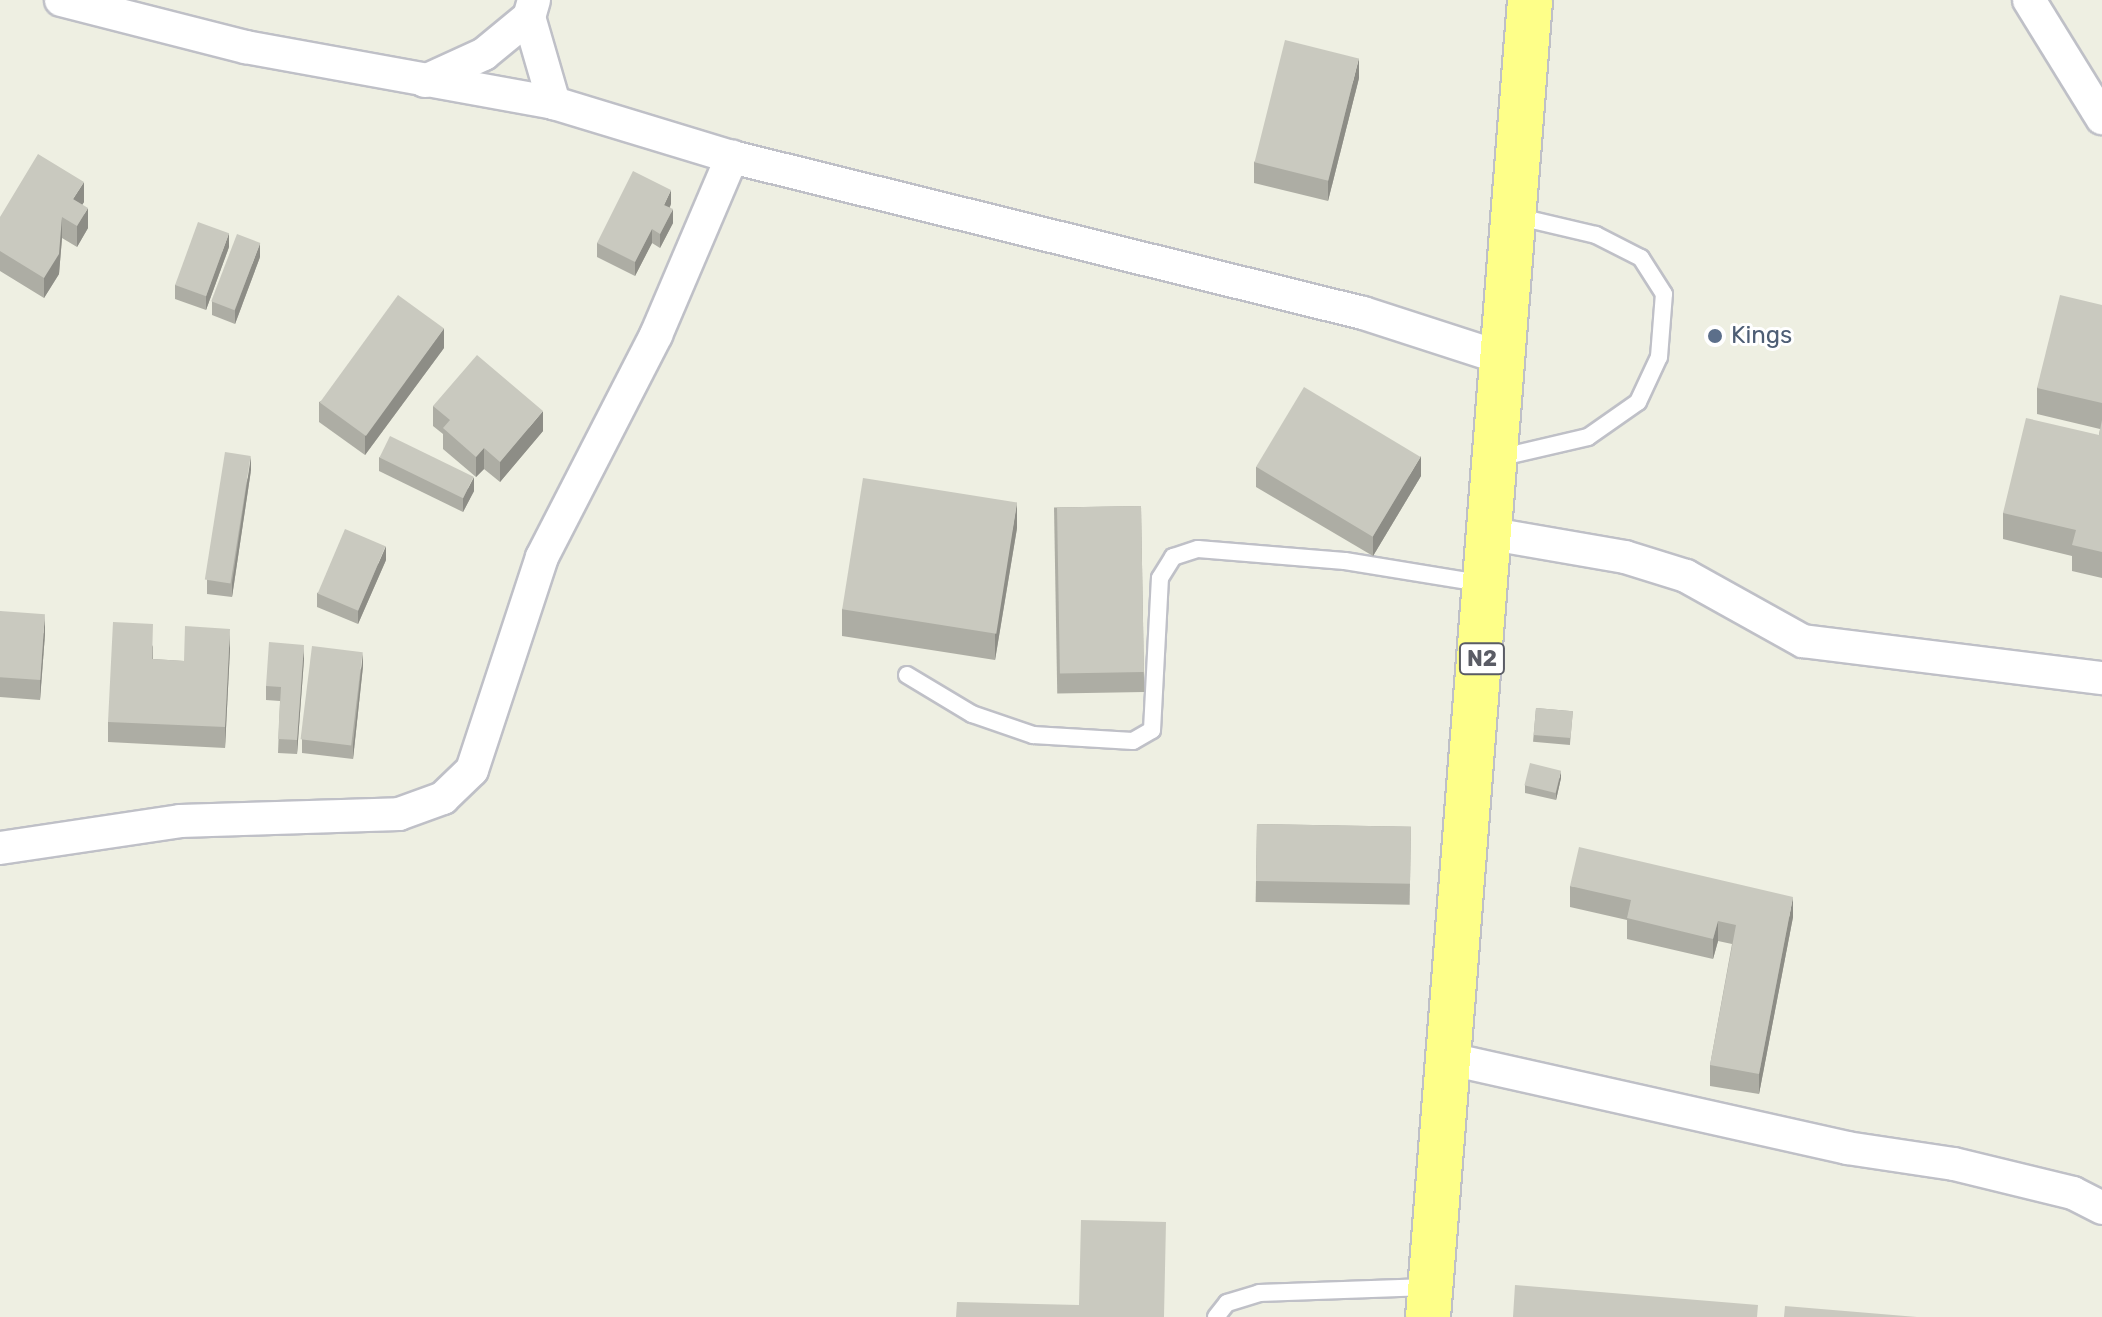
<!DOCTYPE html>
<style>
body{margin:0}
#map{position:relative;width:2102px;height:1317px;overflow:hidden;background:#eeefe2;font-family:Rubik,sans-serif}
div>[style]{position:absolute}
.roads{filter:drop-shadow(2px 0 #bfc0c7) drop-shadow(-2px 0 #bfc0c7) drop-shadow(0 2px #bfc0c7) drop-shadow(0 -2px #bfc0c7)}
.lane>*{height:16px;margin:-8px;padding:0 8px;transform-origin:8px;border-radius:8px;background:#fff}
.street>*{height:32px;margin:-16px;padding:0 16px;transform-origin:16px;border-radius:16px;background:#fff}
.highway>*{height:44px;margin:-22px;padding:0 22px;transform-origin:22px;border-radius:22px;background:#feff89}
.wall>*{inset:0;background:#adada4;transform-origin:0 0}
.shaded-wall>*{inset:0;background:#8d8d86}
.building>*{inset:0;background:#c9c9bf;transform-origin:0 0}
.dots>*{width:22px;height:22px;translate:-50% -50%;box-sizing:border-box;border:4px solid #fff;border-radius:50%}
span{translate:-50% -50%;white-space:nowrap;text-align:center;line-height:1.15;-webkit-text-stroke:6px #fff;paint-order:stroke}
.shield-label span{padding:2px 6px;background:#fff;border:2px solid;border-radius:6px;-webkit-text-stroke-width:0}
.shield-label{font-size:22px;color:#5a5c65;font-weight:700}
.service-label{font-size:24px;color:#4e5e75}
.left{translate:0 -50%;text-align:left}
</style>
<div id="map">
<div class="roads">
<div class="lane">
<i style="left:1498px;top:458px;width:92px;rotate:-13.1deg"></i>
<i style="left:1588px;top:437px;width:61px;rotate:-35deg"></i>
<i style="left:1638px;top:402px;width:50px;rotate:-65deg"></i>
<i style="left:1659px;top:357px;width:63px;rotate:-85.5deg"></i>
<i style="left:1664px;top:294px;width:43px;rotate:-122.6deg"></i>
<i style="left:1641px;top:258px;width:51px;rotate:-152.9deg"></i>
<i style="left:1596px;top:235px;width:83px;rotate:-166.8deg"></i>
<i style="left:907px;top:675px;width:76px;rotate:31deg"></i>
<i style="left:972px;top:714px;width:65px;rotate:19deg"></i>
<i style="left:1033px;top:735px;width:100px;rotate:3.4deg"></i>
<i style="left:1133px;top:741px;width:22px;rotate:-30deg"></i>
<i style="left:1152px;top:730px;width:152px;rotate:-87deg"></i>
<i style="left:1160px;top:578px;width:25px;rotate:-58deg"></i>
<i style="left:1173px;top:557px;width:26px;rotate:-18deg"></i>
<i style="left:1198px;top:549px;width:147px;rotate:4.7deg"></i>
<i style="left:1345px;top:561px;width:142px;rotate:9.3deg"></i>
<i style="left:1216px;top:1317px;width:18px;rotate:-52deg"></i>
<i style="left:1227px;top:1303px;width:34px;rotate:-17deg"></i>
<i style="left:1259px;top:1293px;width:169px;rotate:-2deg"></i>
</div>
<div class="street">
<i style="left:61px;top:0;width:191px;rotate:14.3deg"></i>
<i style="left:246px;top:47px;width:313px;rotate:10.3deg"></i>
<i style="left:554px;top:103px;width:186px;rotate:16.9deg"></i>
<i style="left:732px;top:157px;width:650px;rotate:13.89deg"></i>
<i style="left:1363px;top:313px;width:149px;rotate:17.9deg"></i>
<i style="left:534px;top:0;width:18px;rotate:106deg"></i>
<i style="left:529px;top:17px;width:90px;rotate:73.8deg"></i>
<i style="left:2029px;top:0;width:139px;rotate:58.3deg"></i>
<i style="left:425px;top:81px;width:65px;rotate:-24.6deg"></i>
<i style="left:484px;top:54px;width:58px;rotate:-39.4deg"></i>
<i style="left:1492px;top:534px;width:135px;rotate:9.8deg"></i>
<i style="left:1625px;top:557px;width:64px;rotate:17.3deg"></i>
<i style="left:1686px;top:576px;width:134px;rotate:29.1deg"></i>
<i style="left:1803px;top:641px;width:301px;rotate:7.1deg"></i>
<i style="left:0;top:848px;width:182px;rotate:-8.5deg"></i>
<i style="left:180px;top:821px;width:219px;rotate:-1.8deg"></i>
<i style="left:399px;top:814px;width:47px;rotate:-20deg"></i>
<i style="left:443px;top:798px;width:40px;rotate:-44deg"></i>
<i style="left:472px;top:770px;width:224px;rotate:-71.8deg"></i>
<i style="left:542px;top:557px;width:250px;rotate:-62.8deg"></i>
<i style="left:656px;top:335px;width:194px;rotate:-66.9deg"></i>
<i style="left:1450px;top:1059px;width:407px;rotate:12.6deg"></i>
<i style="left:1847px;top:1148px;width:108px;rotate:8.5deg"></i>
<i style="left:1954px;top:1164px;width:122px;rotate:13.7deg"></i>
<i style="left:2073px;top:1193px;width:33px;rotate:27deg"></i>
</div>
<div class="highway">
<i style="left:1428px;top:1317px;width:1321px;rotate:-85.57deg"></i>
</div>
</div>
<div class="wall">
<i style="clip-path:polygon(1359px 78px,1328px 201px,1254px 183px,1254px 162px)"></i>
<i style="clip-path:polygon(84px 202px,82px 205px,88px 228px,77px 247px,62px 238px,59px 274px,44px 298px,0 271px,0 217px)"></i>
<i style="clip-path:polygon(671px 204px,670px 207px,673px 223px,660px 248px,652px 243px,635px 276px,597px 257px,597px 243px)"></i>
<i style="clip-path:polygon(229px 247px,206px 310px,175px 299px,175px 285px)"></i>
<i style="clip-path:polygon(260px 257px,235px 324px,212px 315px,212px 301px)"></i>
<i style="clip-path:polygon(2102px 305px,2102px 578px,2072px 571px,2072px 556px,2003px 539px,2003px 513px,2099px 435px,2100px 429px,2037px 414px,2037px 388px)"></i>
<i style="clip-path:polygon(444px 348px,365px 455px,319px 422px,319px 402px)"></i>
<i style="clip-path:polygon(433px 406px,543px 431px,500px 482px,484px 469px,476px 477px,443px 449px,443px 434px,433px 426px)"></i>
<i style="clip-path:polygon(379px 457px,474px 491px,463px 512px,379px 471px)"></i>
<i style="clip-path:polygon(1256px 467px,1421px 476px,1373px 556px,1256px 487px)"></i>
<i style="clip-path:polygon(251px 470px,232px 597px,207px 594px,207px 580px)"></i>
<i style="left:1141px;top:506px;width:186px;height:87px;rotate:89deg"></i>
<i style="clip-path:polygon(1017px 528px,995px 660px,842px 636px,842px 609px)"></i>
<i style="clip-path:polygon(386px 560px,358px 624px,317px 607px,317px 593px)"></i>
<i style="clip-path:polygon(0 611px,45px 634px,40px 700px,0 697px)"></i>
<i style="clip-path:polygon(153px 645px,153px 659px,184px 661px,230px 649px,225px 748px,108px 742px,108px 722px)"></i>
<i style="clip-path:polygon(304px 659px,297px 754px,278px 753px,280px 701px,266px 700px,266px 686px)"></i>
<i style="clip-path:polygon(363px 666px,353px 759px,302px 753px,302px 739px)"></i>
<i style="left:1536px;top:708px;width:37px;height:34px;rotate:5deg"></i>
<i style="clip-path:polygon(1561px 778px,1556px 800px,1525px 793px,1525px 785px)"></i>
<i style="left:1257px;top:824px;width:154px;height:78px;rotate:1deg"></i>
<i style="clip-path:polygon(1570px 886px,1793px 917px,1759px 1094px,1710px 1086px,1710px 1065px,1732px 944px,1718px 941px,1713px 959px,1627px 939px,1627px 920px,1570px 907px)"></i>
</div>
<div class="shaded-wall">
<i style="clip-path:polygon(1359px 58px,1359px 78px,1328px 201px,1328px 180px)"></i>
<i style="clip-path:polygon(84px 182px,84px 202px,73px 219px,73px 199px)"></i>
<i style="clip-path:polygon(671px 190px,671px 204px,664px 219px,664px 205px)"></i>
<i style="clip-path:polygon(88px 208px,88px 228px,77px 247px,77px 226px)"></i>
<i style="clip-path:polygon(673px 209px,673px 223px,660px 248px,660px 234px)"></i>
<i style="clip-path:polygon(62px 217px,62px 238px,59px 274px,44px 298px,44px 278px)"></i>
<i style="clip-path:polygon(652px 229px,652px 243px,635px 276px,635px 262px)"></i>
<i style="clip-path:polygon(229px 233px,229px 247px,206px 310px,206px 296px)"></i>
<i style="clip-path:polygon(260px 243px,260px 257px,235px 324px,235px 310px)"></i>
<i style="clip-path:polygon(444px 328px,444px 348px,365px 455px,365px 435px)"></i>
<i style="clip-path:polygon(543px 411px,543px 431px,500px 482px,500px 462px)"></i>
<i style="clip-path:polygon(484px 448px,484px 469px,476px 477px,476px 457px)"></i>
<i style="clip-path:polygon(251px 456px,251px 470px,232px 597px,232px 583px)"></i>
<i style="clip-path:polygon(1421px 456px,1421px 476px,1373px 556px,1373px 536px)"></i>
<i style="clip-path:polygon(474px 477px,474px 491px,463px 512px,463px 498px)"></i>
<i style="clip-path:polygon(1017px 502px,1017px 528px,995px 660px,995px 634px)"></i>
<i style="clip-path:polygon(386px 546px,386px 560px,358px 624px,358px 610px)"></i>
<i style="clip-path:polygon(45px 614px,45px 634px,40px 700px,40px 680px)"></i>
<i style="clip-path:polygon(230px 629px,230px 649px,225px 748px,225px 727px)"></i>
<i style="clip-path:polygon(304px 645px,304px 659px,297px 754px,297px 740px)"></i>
<i style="clip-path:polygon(363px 652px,363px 666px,353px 759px,353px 745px)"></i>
<i style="clip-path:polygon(1561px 771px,1561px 778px,1556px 800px,1556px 793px)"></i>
<i style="clip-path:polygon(1793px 897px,1793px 917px,1759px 1094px,1759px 1074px)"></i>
<i style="clip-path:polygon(1718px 921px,1718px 941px,1713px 959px,1713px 939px)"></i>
</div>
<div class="building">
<i style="left:1285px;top:40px;width:76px;height:126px;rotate:14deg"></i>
<i style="clip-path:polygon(38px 154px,84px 182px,73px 199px,88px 208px,77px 226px,62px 217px,59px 254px,44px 278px,0 251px,0 217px)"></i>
<i style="clip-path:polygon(633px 171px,671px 190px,664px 205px,673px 209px,660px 234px,652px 229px,635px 262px,597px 243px)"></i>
<i style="left:198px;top:222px;width:33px;height:67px;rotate:20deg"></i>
<i style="left:237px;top:234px;width:25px;height:72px;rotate:21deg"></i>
<i style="left:398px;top:295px;width:57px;height:133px;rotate:36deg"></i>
<i style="clip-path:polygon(2060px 295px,2102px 305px,2102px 403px,2037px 388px)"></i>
<i style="clip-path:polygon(477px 355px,543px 411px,500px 462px,484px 448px,476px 457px,443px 428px,450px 420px,433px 406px)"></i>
<i style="left:1304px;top:387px;width:136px;height:93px;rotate:31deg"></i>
<i style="clip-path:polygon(2026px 418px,2099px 435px,2102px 420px,2102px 552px,2072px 545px,2076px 530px,2003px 513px)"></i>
<i style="left:390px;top:436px;width:93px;height:24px;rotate:26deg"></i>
<i style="left:225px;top:452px;width:26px;height:129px;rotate:9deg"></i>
<i style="left:863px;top:478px;width:156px;height:133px;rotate:9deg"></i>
<i style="left:1141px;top:506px;width:166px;height:84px;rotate:89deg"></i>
<i style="left:345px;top:529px;width:44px;height:70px;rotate:23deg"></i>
<i style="left:0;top:611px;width:45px;height:66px;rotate:4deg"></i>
<i style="clip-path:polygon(113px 622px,153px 624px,152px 659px,184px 661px,185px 626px,230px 629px,225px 727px,108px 722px)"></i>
<i style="clip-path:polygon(269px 642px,304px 645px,297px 740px,278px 739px,281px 687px,266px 686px)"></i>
<i style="left:312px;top:646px;width:51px;height:94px;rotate:7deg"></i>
<i style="left:1536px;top:708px;width:37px;height:27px;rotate:5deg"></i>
<i style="left:1530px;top:763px;width:32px;height:23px;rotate:14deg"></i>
<i style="left:1257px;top:824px;width:154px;height:57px;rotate:1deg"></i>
<i style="clip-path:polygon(1579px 847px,1793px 897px,1759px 1074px,1710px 1065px,1736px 925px,1718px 921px,1713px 939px,1627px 918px,1631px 900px,1570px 886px)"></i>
<i style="clip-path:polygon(1081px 1220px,1166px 1222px,1164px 1317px,956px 1317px,957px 1302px,1079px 1305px)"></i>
<i style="clip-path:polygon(1515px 1285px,1758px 1305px,1757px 1317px,1513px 1317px)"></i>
<i style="clip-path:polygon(1785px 1306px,1917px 1317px,1784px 1317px)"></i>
</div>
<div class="dots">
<i style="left:1715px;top:336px;background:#5c6f8a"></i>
</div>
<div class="shield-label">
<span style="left:1482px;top:659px">N2</span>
</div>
<div class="service-label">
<span class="left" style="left:1731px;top:336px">Kings</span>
</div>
</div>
